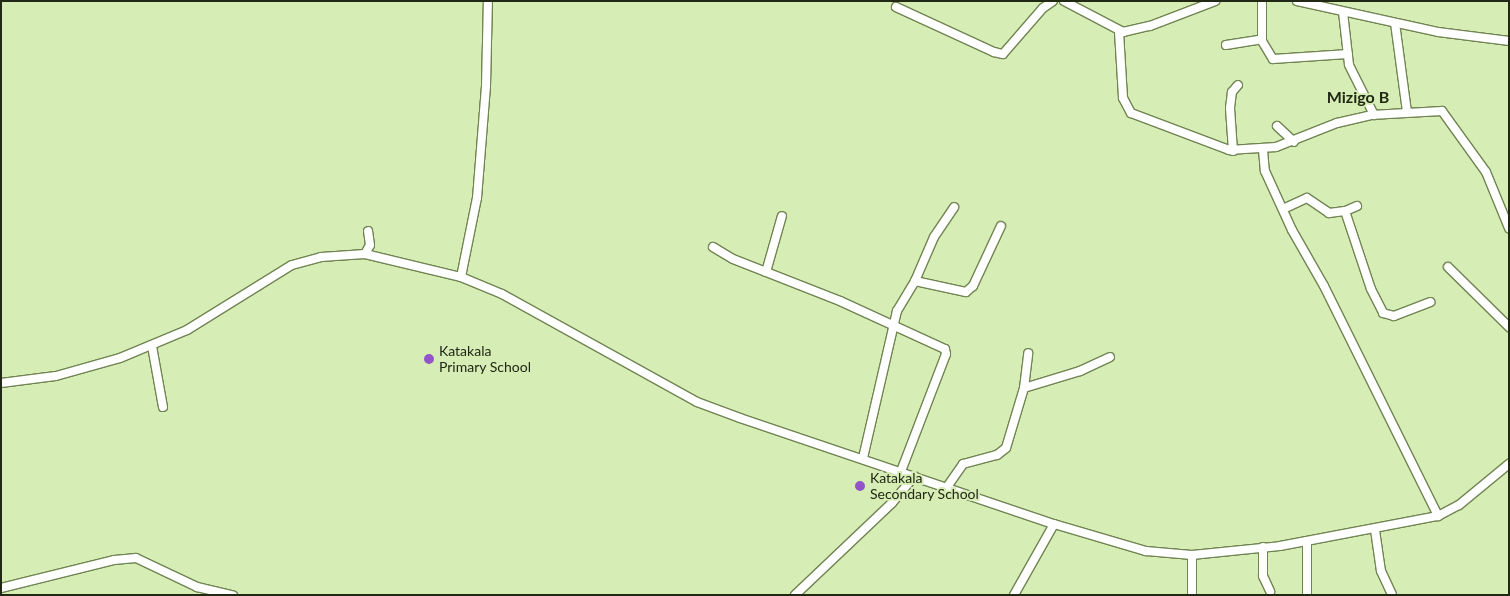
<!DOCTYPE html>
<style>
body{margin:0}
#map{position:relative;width:1510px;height:596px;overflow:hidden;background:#d7edb6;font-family:Lato,sans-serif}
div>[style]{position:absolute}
.roads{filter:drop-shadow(1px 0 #708451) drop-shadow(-1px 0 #708451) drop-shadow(0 1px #708451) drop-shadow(0 -1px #708451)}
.minor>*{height:8px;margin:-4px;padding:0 4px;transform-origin:4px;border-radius:4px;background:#fff}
.dots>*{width:14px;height:14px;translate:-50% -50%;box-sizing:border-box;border:2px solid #d7edb6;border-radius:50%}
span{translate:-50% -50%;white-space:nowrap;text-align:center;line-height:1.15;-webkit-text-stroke:4px #d7edb6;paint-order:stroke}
.poi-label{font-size:14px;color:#212914}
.left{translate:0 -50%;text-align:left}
.quarter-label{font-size:16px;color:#212914;font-weight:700}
.frame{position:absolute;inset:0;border:2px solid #212914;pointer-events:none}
</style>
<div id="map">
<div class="roads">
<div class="minor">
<i style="left:1064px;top:1px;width:67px;rotate:27.7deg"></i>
<i style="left:1123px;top:32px;width:28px;rotate:-13deg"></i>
<i style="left:1150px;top:26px;width:70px;rotate:-21deg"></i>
<i style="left:1262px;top:1px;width:40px;rotate:90deg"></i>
<i style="left:1262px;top:41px;width:21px;rotate:59deg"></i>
<i style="left:1273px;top:59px;width:75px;rotate:-3.8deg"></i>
<i style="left:1297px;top:1px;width:144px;rotate:12.4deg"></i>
<i style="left:1438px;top:32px;width:72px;rotate:7.2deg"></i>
<i style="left:896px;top:7px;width:108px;rotate:24.7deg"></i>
<i style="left:994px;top:52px;width:9px;rotate:13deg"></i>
<i style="left:1003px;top:54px;width:61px;rotate:-49deg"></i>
<i style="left:1043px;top:8px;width:12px;rotate:-35deg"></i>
<i style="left:1343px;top:12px;width:53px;rotate:83.5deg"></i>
<i style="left:1349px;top:65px;width:56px;rotate:63.4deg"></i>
<i style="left:1395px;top:23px;width:90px;rotate:82.3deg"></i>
<i style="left:1119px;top:32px;width:66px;rotate:86.5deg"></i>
<i style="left:1123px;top:98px;width:17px;rotate:62deg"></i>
<i style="left:1131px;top:113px;width:105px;rotate:20.7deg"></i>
<i style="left:1229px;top:150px;width:47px;rotate:-3.7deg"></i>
<i style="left:1276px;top:147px;width:66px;rotate:-21.5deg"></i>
<i style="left:1337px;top:123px;width:35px;rotate:-13deg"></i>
<i style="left:1371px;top:115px;width:71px;rotate:-3.2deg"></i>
<i style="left:1442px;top:111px;width:75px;rotate:54.2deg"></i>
<i style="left:1486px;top:172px;width:61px;rotate:67.7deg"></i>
<i style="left:1226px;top:45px;width:36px;rotate:-9deg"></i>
<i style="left:1277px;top:126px;width:23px;rotate:43deg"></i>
<i style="left:1263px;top:150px;width:21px;rotate:85deg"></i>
<i style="left:1265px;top:171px;width:65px;rotate:65.4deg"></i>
<i style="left:1292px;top:230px;width:64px;rotate:60.3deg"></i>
<i style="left:1324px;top:286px;width:257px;rotate:63.6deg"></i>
<i style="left:1233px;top:151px;width:43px;rotate:-94deg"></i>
<i style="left:1230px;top:108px;width:16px;rotate:-83deg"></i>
<i style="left:1232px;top:92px;width:9px;rotate:-49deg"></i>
<i style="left:1357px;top:206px;width:13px;rotate:157deg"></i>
<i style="left:1345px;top:211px;width:82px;rotate:71.6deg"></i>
<i style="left:1371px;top:289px;width:27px;rotate:63deg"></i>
<i style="left:1383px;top:313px;width:11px;rotate:15deg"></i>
<i style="left:1394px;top:316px;width:39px;rotate:-21deg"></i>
<i style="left:1283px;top:209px;width:26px;rotate:-25deg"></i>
<i style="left:1307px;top:198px;width:27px;rotate:34deg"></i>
<i style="left:1329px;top:213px;width:16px;rotate:-7deg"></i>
<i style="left:713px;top:247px;width:23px;rotate:31deg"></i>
<i style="left:733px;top:259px;width:115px;rotate:21.4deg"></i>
<i style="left:840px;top:301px;width:115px;rotate:24.6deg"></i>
<i style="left:945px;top:349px;width:5px;rotate:79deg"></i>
<i style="left:946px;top:354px;width:125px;rotate:111deg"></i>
<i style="left:365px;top:254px;width:10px;rotate:-61deg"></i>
<i style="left:370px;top:245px;width:14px;rotate:-98deg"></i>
<i style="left:1448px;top:267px;width:86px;rotate:44.5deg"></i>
<i style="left:766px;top:272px;width:58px;rotate:-74.1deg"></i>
<i style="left:461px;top:277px;width:81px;rotate:-78.6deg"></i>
<i style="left:477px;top:198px;width:112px;rotate:-85.4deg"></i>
<i style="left:486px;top:86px;width:85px;rotate:-88.7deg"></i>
<i style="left:915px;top:281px;width:52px;rotate:12.2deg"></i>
<i style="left:966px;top:292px;width:9px;rotate:-41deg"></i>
<i style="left:973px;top:286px;width:66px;rotate:-65deg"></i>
<i style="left:152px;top:346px;width:62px;rotate:79.8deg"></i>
<i style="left:1px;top:383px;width:55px;rotate:-7.3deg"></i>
<i style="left:56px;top:376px;width:66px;rotate:-15.7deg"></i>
<i style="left:120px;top:358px;width:73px;rotate:-22.7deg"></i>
<i style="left:187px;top:330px;width:123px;rotate:-31.8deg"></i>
<i style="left:292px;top:265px;width:30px;rotate:-15deg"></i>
<i style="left:321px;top:257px;width:44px;rotate:-3.9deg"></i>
<i style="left:365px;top:254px;width:99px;rotate:13.5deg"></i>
<i style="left:461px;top:277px;width:44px;rotate:22.5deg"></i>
<i style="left:502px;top:294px;width:223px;rotate:29deg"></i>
<i style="left:697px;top:402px;width:46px;rotate:20.4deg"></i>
<i style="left:740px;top:418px;width:331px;rotate:18.7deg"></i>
<i style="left:1054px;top:524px;width:96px;rotate:16.4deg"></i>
<i style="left:1146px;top:551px;width:46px;rotate:5deg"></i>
<i style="left:1192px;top:555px;width:88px;rotate:-5.8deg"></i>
<i style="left:1280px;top:546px;width:161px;rotate:-10.8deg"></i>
<i style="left:1438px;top:516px;width:24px;rotate:-28deg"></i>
<i style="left:1459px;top:505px;width:65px;rotate:-39.4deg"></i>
<i style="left:1024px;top:388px;width:59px;rotate:-16.9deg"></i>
<i style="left:1080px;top:371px;width:33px;rotate:-25deg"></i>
<i style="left:863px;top:458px;width:151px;rotate:-77deg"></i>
<i style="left:897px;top:311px;width:35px;rotate:-59deg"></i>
<i style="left:915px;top:281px;width:48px;rotate:-66.6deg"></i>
<i style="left:934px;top:237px;width:36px;rotate:-56deg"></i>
<i style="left:947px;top:487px;width:28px;rotate:-55deg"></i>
<i style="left:963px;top:464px;width:35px;rotate:-15deg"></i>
<i style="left:997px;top:455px;width:11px;rotate:-38deg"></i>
<i style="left:1006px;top:448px;width:63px;rotate:-73.3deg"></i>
<i style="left:1024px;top:388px;width:35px;rotate:-83deg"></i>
<i style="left:1375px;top:530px;width:41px;rotate:81.7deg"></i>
<i style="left:1381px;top:571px;width:26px;rotate:65deg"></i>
<i style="left:1307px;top:541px;width:54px;rotate:90deg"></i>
<i style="left:1263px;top:547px;width:29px;rotate:90deg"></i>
<i style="left:1263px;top:576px;width:17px;rotate:65deg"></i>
<i style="left:1192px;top:555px;width:40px;rotate:90deg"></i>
<i style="left:1px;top:588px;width:116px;rotate:-13.9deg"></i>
<i style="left:114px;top:560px;width:22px;rotate:-5deg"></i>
<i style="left:136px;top:558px;width:68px;rotate:25.4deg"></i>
<i style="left:197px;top:587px;width:37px;rotate:13deg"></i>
<i style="left:795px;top:595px;width:134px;rotate:-43.5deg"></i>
<i style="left:892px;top:503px;width:35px;rotate:-50deg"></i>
<i style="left:1014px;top:595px;width:81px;rotate:-60.6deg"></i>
</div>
</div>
<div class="dots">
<i style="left:429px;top:359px;background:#9354ca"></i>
<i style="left:860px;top:486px;background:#9354ca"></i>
</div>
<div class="poi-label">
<span class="left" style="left:439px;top:359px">Katakala<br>Primary School</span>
<span class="left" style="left:870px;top:486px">Katakala<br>Secondary School</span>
</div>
<div class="quarter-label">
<span style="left:1358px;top:97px">Mizigo B</span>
</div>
<div class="frame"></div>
</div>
